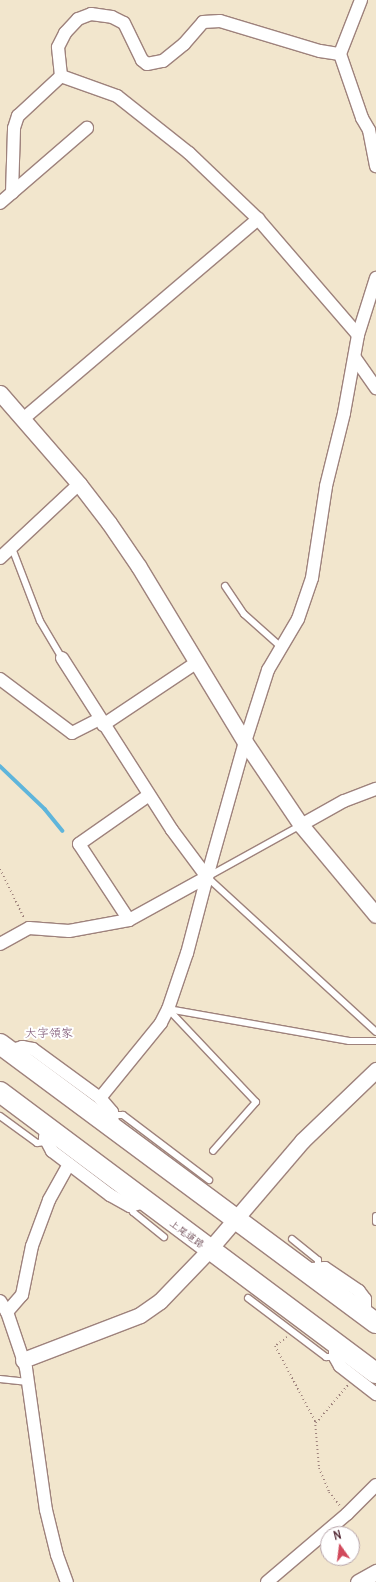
<!DOCTYPE html>
<meta charset="utf-8">
<style>
body{margin:0}
#map{position:relative;width:376px;height:1582px;overflow:hidden;background:#f2e6cd;font-family:Delius,"Klee One",sans-serif}
div>[style]{position:absolute}
.stream>*{height:3.5px;margin:-1.75px;padding:0 1.75px;transform-origin:1.75px;border-radius:1.75px;background:#5fb5db}
.path>*{height:2px;margin-top:-1px;transform-origin:0;background:repeating-linear-gradient(90deg,#9e827c 0 1px,transparent 0 4px)}
.roads{filter:drop-shadow(1px 0 #9e827c) drop-shadow(-1px 0 #9e827c) drop-shadow(0 1px #9e827c) drop-shadow(0 -1px #9e827c)}
.service>*{height:6px;margin:-3px;padding:0 3px;transform-origin:3px;border-radius:3px;background:#fff}
.minor>*{height:12px;margin:-6px;padding:0 6px;transform-origin:6px;border-radius:6px;background:#fff}
.tertiary>*{height:15px;margin:-7.5px;padding:0 7.5px;transform-origin:7.5px;border-radius:7.5px;background:#fff}
.trunk>*{height:20px;margin:-10px;padding:0 10px;transform-origin:10px;border-radius:10px;background:#fff}
span{translate:-50% -50%;white-space:nowrap;text-align:center;line-height:1.15;-webkit-text-stroke:4px #fff;paint-order:stroke}
.street-label{font-size:10px;color:#4a1f2b}
.quarter-label{font-size:12px;color:#795170}
.north{position:absolute;left:320px;top:1526px;width:40px;height:40px;box-sizing:border-box;background:#fff;border:1px solid #b7a5aa;border-radius:50%;rotate:346deg;font-size:11px;font-weight:700;line-height:16px;text-align:center;color:#4a1f2b}
.north::after{content:'';display:block;margin:auto;width:14px;height:18px;background:#d1495b;clip-path:polygon(50% 0,100% 100%,50% 72%,0 100%)}
</style>
<div id="map">
<div class="stream">
<i style="left:0;top:766px;width:62px;rotate:43.7deg"></i>
<i style="left:45px;top:809px;width:28px;rotate:51deg"></i>
</div>
<div class="path">
<i style="left:0;top:869px;width:55px;rotate:63.9deg"></i>
<i style="left:287px;top:1337px;width:15px;rotate:143deg"></i>
<i style="left:275px;top:1346px;width:85px;rotate:61.9deg"></i>
<i style="left:315px;top:1421px;width:47px;rotate:85.1deg"></i>
<i style="left:319px;top:1468px;width:26px;rotate:67deg"></i>
<i style="left:329px;top:1492px;width:18px;rotate:52deg"></i>
<i style="left:316px;top:1423px;width:50px;rotate:-49.9deg"></i>
</div>
<div class="roads">
<div class="service">
<i style="left:12px;top:548px;width:78px;rotate:69deg"></i>
<i style="left:40px;top:621px;width:43px;rotate:59.3deg"></i>
<i style="left:225px;top:586px;width:34px;rotate:56deg"></i>
<i style="left:244px;top:614px;width:50px;rotate:41.7deg"></i>
<i style="left:301px;top:825px;width:107px;rotate:151deg"></i>
<i style="left:207px;top:877px;width:229px;rotate:42.5deg"></i>
<i style="left:168px;top:1009px;width:184px;rotate:10deg"></i>
<i style="left:349px;top:1041px;width:27px"></i>
<i style="left:168px;top:1009px;width:128px;rotate:46.6deg"></i>
<i style="left:256px;top:1102px;width:65px;rotate:131.3deg"></i>
<i style="left:113px;top:1115px;width:10px"></i>
<i style="left:123px;top:1115px;width:108px;rotate:37.1deg"></i>
<i style="left:0;top:1116px;width:46px;rotate:36.1deg"></i>
<i style="left:37px;top:1143px;width:9px;rotate:-6deg"></i>
<i style="left:130px;top:1206px;width:7px;rotate:63deg"></i>
<i style="left:133px;top:1212px;width:40px;rotate:39deg"></i>
<i style="left:376px;top:1216px;width:6px;rotate:90deg"></i>
<i style="left:292px;top:1239px;width:33px;rotate:39deg"></i>
<i style="left:318px;top:1260px;width:8px;rotate:90deg"></i>
<i style="left:248px;top:1298px;width:98px;rotate:37.1deg"></i>
<i style="left:326px;top:1357px;width:9px"></i>
<i style="left:0;top:1379px;width:28px;rotate:6deg"></i>
</div>
<div class="minor">
<i style="left:361px;top:0;width:58px;rotate:111.3deg"></i>
<i style="left:340px;top:54px;width:68px;rotate:71deg"></i>
<i style="left:362px;top:118px;width:14px;rotate:60deg"></i>
<i style="left:369px;top:130px;width:37px;rotate:79deg"></i>
<i style="left:61px;top:76px;width:59px;rotate:19.7deg"></i>
<i style="left:117px;top:96px;width:92px;rotate:38.4deg"></i>
<i style="left:189px;top:153px;width:95px;rotate:43.7deg"></i>
<i style="left:258px;top:219px;width:153px;rotate:49.2deg"></i>
<i style="left:12px;top:193px;width:65px;rotate:-88.2deg"></i>
<i style="left:14px;top:128px;width:13px;rotate:-72deg"></i>
<i style="left:18px;top:116px;width:59px;rotate:-42.9deg"></i>
<i style="left:61px;top:76px;width:29px;rotate:-96deg"></i>
<i style="left:58px;top:47px;width:16px;rotate:-63deg"></i>
<i style="left:65px;top:33px;width:19px;rotate:-47deg"></i>
<i style="left:78px;top:19px;width:14px;rotate:-21deg"></i>
<i style="left:91px;top:14px;width:21px;rotate:8deg"></i>
<i style="left:112px;top:17px;width:13px;rotate:27deg"></i>
<i style="left:124px;top:23px;width:41px;rotate:64.1deg"></i>
<i style="left:142px;top:60px;width:6px;rotate:39deg"></i>
<i style="left:147px;top:64px;width:16px;rotate:-11deg"></i>
<i style="left:163px;top:61px;width:27px;rotate:-39deg"></i>
<i style="left:184px;top:44px;width:29px;rotate:-49deg"></i>
<i style="left:203px;top:22px;width:17px;rotate:-3deg"></i>
<i style="left:220px;top:21px;width:104px;rotate:16.7deg"></i>
<i style="left:320px;top:51px;width:20px;rotate:9deg"></i>
<i style="left:0;top:203px;width:115px;rotate:-40.8deg"></i>
<i style="left:355px;top:358px;width:37px;rotate:55deg"></i>
<i style="left:23px;top:419px;width:309px;rotate:-40.4deg"></i>
<i style="left:0;top:558px;width:108px;rotate:-43.1deg"></i>
<i style="left:62px;top:658px;width:204px;rotate:57.4deg"></i>
<i style="left:172px;top:830px;width:59px;rotate:53.3deg"></i>
<i style="left:207px;top:877px;width:79px;rotate:104.7deg"></i>
<i style="left:187px;top:953px;width:59px;rotate:108.7deg"></i>
<i style="left:168px;top:1009px;width:16px;rotate:117deg"></i>
<i style="left:161px;top:1023px;width:97px;rotate:129.1deg"></i>
<i style="left:0;top:679px;width:90px;rotate:36.9deg"></i>
<i style="left:72px;top:733px;width:30px;rotate:-27deg"></i>
<i style="left:103px;top:725px;width:112px;rotate:-33.7deg"></i>
<i style="left:301px;top:825px;width:49px;rotate:-29.2deg"></i>
<i style="left:344px;top:801px;width:34px;rotate:-21deg"></i>
<i style="left:129px;top:920px;width:91px;rotate:-123.3deg"></i>
<i style="left:79px;top:844px;width:85px;rotate:-35deg"></i>
<i style="left:0;top:944px;width:33px;rotate:-29deg"></i>
<i style="left:29px;top:928px;width:40px;rotate:4.3deg"></i>
<i style="left:69px;top:931px;width:61px;rotate:-10.4deg"></i>
<i style="left:129px;top:920px;width:89px;rotate:-28.9deg"></i>
<i style="left:207px;top:877px;width:140px;rotate:-74.3deg"></i>
<i style="left:245px;top:742px;width:76px;rotate:-72.3deg"></i>
<i style="left:268px;top:670px;width:59px;rotate:-59.5deg"></i>
<i style="left:298px;top:619px;width:43px;rotate:-71.1deg"></i>
<i style="left:312px;top:578px;width:93px;rotate:-81.3deg"></i>
<i style="left:326px;top:486px;width:75px;rotate:-76.1deg"></i>
<i style="left:344px;top:413px;width:79px;rotate:-79.8deg"></i>
<i style="left:358px;top:335px;width:60px;rotate:-72.5deg"></i>
<i style="left:9px;top:1051px;width:14px;rotate:-17deg"></i>
<i style="left:22px;top:1047px;width:11px;rotate:10deg"></i>
<i style="left:33px;top:1049px;width:83px;rotate:36.2deg"></i>
<i style="left:100px;top:1098px;width:18px;rotate:49deg"></i>
<i style="left:112px;top:1112px;width:16px;rotate:86deg"></i>
<i style="left:46px;top:1129px;width:9px;rotate:96deg"></i>
<i style="left:45px;top:1138px;width:15px;rotate:62deg"></i>
<i style="left:52px;top:1151px;width:73px;rotate:37.2deg"></i>
<i style="left:110px;top:1195px;width:23px;rotate:29deg"></i>
<i style="left:130px;top:1206px;width:15px;rotate:-16deg"></i>
<i style="left:307px;top:1272px;width:6px;rotate:-31deg"></i>
<i style="left:312px;top:1269px;width:13px;rotate:-4deg"></i>
<i style="left:325px;top:1268px;width:41px;rotate:34.1deg"></i>
<i style="left:359px;top:1291px;width:10px;rotate:53deg"></i>
<i style="left:365px;top:1299px;width:15px;rotate:90deg"></i>
<i style="left:0;top:1301px;width:13px;rotate:58deg"></i>
<i style="left:7px;top:1312px;width:59px;rotate:71.3deg"></i>
<i style="left:26px;top:1368px;width:143px;rotate:82deg"></i>
<i style="left:46px;top:1510px;width:46px;rotate:76.3deg"></i>
<i style="left:57px;top:1555px;width:29px;rotate:70deg"></i>
<i style="left:7px;top:1312px;width:23px;rotate:-49deg"></i>
<i style="left:22px;top:1295px;width:50px;rotate:-78.5deg"></i>
<i style="left:32px;top:1246px;width:49px;rotate:-69.7deg"></i>
<i style="left:49px;top:1200px;width:41px;rotate:-60.9deg"></i>
<i style="left:335px;top:1344px;width:13px;rotate:90deg"></i>
<i style="left:335px;top:1357px;width:10px;rotate:61deg"></i>
<i style="left:340px;top:1366px;width:46px;rotate:37.9deg"></i>
<i style="left:267px;top:1582px;width:105px;rotate:-40.4deg"></i>
<i style="left:347px;top:1514px;width:41px;rotate:-45deg"></i>
</div>
<div class="tertiary">
<i style="left:0;top:393px;width:121px;rotate:49deg"></i>
<i style="left:79px;top:484px;width:49px;rotate:52.4deg"></i>
<i style="left:109px;top:523px;width:53px;rotate:55.7deg"></i>
<i style="left:139px;top:567px;width:205px;rotate:58.8deg"></i>
<i style="left:245px;top:742px;width:100px;rotate:56deg"></i>
<i style="left:301px;top:825px;width:117px;rotate:50.2deg"></i>
<i style="left:23px;top:1360px;width:125px;rotate:-21deg"></i>
<i style="left:140px;top:1315px;width:24px;rotate:-35deg"></i>
<i style="left:160px;top:1301px;width:71px;rotate:-46.1deg"></i>
<i style="left:209px;top:1250px;width:143px;rotate:-49.5deg"></i>
<i style="left:302px;top:1141px;width:103px;rotate:-43.8deg"></i>
<i style="left:358px;top:1582px;width:21px;rotate:-29deg"></i>
</div>
<div class="trunk">
<i style="left:0;top:1044px;width:468px;rotate:36.6deg"></i>
<i style="left:0;top:1092px;width:469px;rotate:36.8deg"></i>
</div>
</div>
<div class="street-label">
<span style="left:187px;top:1234px;rotate:36deg">上尾道路</span>
</div>
<div class="quarter-label">
<span style="left:49px;top:1033px">大字領家</span>
</div>
<div class="north">N</div>
</div>
